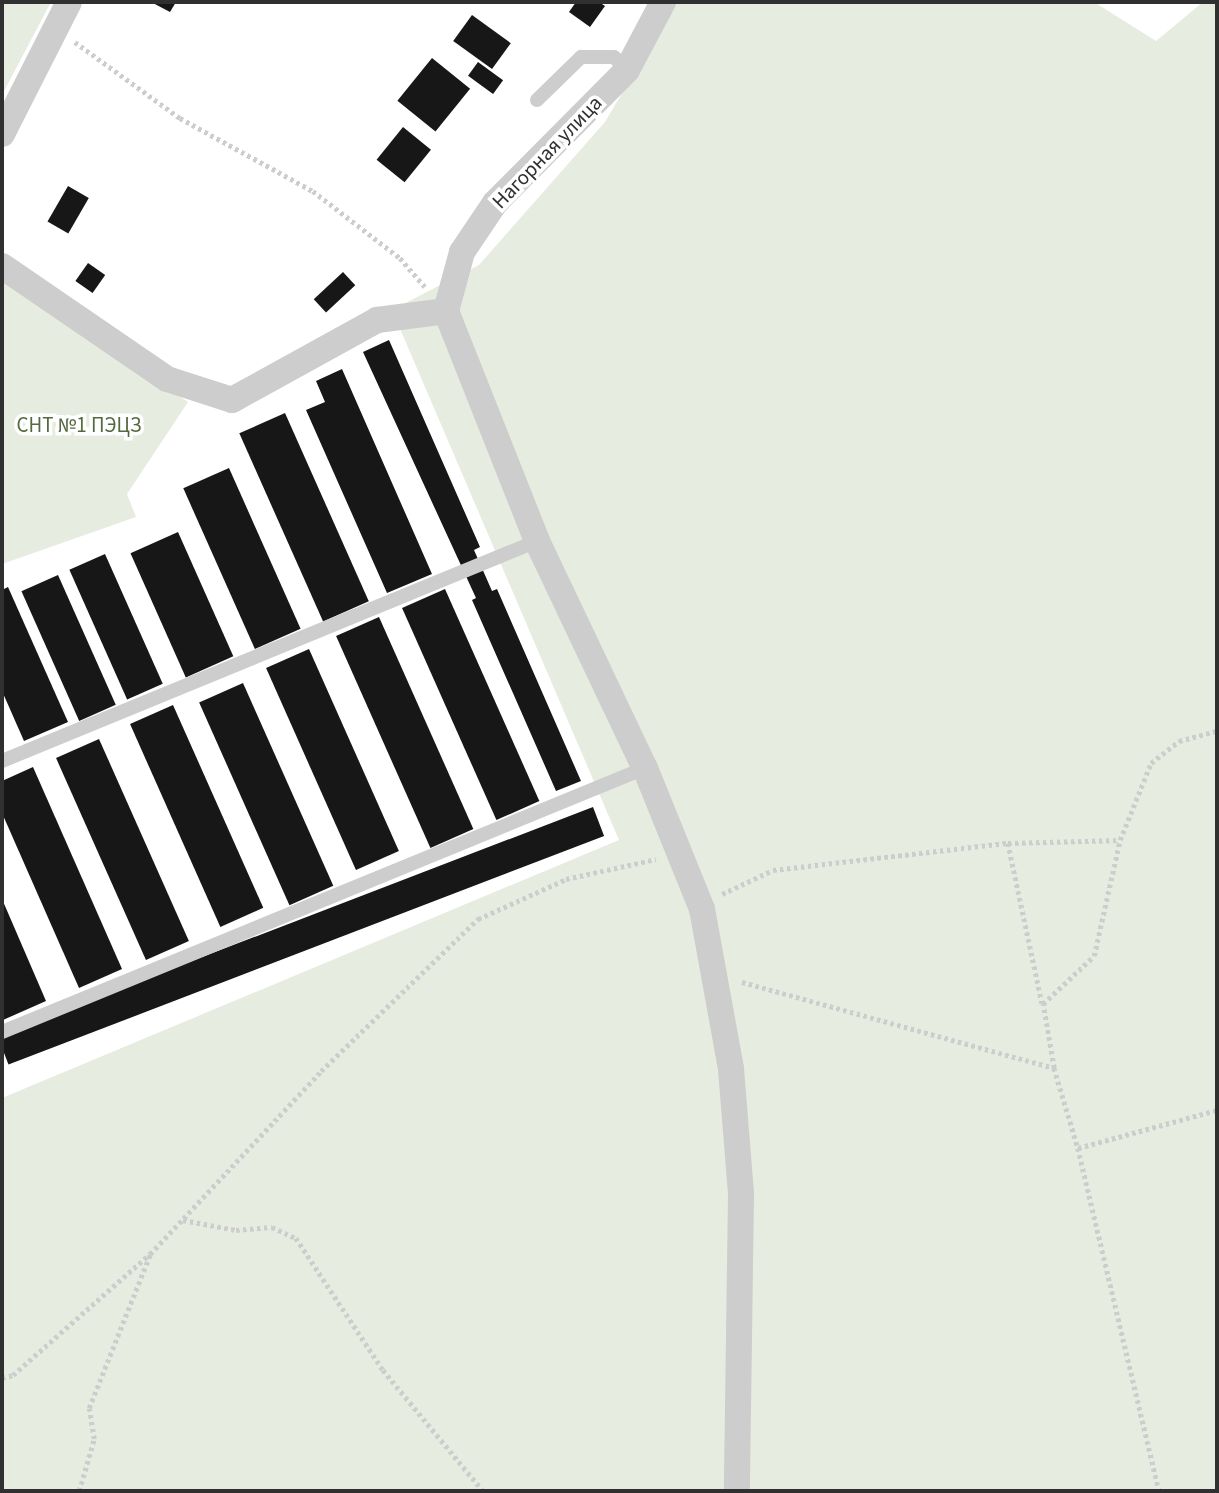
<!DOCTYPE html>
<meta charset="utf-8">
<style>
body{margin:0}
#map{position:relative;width:1219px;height:1493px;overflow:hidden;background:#fff;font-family:"Source Sans 3",sans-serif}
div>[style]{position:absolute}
.green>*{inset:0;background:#e6ecdf}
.building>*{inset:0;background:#171717;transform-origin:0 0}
.path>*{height:4.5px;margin-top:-2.25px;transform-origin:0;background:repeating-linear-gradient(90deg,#cdcdcd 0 3.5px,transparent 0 7px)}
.lane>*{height:14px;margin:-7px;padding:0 7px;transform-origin:7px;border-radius:7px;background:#cdcdcd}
.street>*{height:26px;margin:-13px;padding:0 13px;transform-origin:13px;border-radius:13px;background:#cdcdcd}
span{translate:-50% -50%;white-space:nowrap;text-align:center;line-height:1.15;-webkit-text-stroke:7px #fff;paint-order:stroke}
.street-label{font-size:21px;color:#303030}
.park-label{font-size:21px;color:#53693f}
.frame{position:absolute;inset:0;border:4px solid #303030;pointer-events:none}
</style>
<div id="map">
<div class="green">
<i style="clip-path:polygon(2px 2px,51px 2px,2px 95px)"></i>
<i style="clip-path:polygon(676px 2px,1094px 2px,1156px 41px,1203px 2px,1217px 2px,1217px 1491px,2px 1491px,2px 1098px,619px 840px,392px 310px,479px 265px,605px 122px)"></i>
<i style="clip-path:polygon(2px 281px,188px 402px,127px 494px,136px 517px,2px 564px)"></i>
</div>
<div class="building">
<i style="clip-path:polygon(151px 2px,176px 2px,170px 12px)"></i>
<i style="clip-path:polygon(576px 2px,599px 2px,605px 6px,590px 27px,569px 12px)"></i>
<i style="left:472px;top:15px;width:48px;height:32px;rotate:36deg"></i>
<i style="left:432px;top:58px;width:49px;height:55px;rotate:39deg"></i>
<i style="left:478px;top:62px;width:31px;height:17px;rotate:36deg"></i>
<i style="left:403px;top:127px;width:36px;height:42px;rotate:39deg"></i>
<i style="left:68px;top:186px;width:24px;height:41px;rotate:30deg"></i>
<i style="left:88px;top:263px;width:21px;height:22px;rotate:35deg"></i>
<i style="left:343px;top:272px;width:18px;height:40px;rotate:47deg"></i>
<i style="clip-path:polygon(389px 340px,480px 547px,474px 550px,492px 591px,497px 589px,581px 781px,556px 791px,472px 600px,476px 598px,363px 352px)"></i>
<i style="clip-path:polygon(342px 369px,432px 574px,387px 593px,306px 410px,325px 402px,316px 381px)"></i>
<i style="left:285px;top:413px;width:206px;height:50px;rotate:66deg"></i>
<i style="left:229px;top:468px;width:176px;height:50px;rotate:66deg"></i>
<i style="left:178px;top:532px;width:136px;height:52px;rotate:66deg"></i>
<i style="left:105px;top:554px;width:142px;height:39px;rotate:66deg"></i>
<i style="left:58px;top:575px;width:142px;height:40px;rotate:66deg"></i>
<i style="clip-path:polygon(8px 587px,68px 722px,24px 741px,2px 691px,2px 590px)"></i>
<i style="left:445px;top:589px;width:232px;height:47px;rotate:66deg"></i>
<i style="left:379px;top:617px;width:232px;height:47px;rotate:66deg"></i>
<i style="left:309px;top:649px;width:221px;height:47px;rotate:66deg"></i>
<i style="left:243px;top:683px;width:222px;height:48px;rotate:66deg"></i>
<i style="left:173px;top:705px;width:222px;height:47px;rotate:66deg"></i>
<i style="left:99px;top:739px;width:221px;height:47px;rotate:66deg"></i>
<i style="clip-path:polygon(33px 767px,122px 969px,79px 988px,2px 813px,2px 781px)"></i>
<i style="left:593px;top:807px;width:31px;height:638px;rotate:69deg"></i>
<i style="clip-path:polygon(2px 899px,46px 1001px,3px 1020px,2px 1016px)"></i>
</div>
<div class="path">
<i style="left:75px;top:42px;width:130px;rotate:35.9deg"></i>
<i style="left:180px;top:118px;width:152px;rotate:28.8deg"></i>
<i style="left:313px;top:191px;width:110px;rotate:37.6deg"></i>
<i style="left:400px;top:258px;width:38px;rotate:49deg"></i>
<i style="left:1008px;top:843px;width:164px;rotate:78deg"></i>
<i style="left:722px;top:894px;width:56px;rotate:-25.2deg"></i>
<i style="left:773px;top:870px;width:237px;rotate:-6.6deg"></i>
<i style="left:1008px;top:843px;width:112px;rotate:-1.5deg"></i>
<i style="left:742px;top:982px;width:324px;rotate:15.4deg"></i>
<i style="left:1054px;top:1068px;width:84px;rotate:73.3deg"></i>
<i style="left:1078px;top:1148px;width:352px;rotate:76.7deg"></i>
<i style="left:1054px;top:1068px;width:65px;rotate:-99.8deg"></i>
<i style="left:1043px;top:1004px;width:70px;rotate:-43.3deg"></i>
<i style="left:1094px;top:956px;width:119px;rotate:-77.4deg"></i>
<i style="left:1120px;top:840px;width:83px;rotate:-68.1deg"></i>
<i style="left:1151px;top:763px;width:36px;rotate:-38deg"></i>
<i style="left:1179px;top:741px;width:39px;rotate:-15deg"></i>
<i style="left:1078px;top:1148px;width:144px;rotate:-15.3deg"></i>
<i style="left:183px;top:1220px;width:54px;rotate:10.7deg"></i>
<i style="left:236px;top:1230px;width:36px;rotate:-5deg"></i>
<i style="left:272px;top:1227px;width:26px;rotate:25deg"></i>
<i style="left:296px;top:1238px;width:158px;rotate:56.6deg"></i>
<i style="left:383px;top:1370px;width:157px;rotate:50.4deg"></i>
<i style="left:2px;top:1378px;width:11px;rotate:-15deg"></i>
<i style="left:13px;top:1375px;width:183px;rotate:-41.5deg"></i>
<i style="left:150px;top:1254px;width:250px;rotate:-46.9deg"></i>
<i style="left:321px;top:1071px;width:219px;rotate:-44.1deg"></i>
<i style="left:478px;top:919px;width:97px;rotate:-24.4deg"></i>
<i style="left:566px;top:879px;width:92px;rotate:-12.5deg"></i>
<i style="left:79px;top:1491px;width:54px;rotate:-73.9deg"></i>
<i style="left:94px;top:1439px;width:31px;rotate:-99deg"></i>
<i style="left:89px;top:1408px;width:165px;rotate:-68.3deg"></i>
</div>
<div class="lane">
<i style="left:537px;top:100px;width:62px;rotate:-44.3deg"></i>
<i style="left:581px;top:57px;width:33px"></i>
<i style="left:614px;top:57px;width:18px;rotate:45deg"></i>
<i style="left:2px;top:761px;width:578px;rotate:-22.35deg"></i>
<i style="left:2px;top:1032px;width:695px;rotate:-22.32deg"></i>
</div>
<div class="street">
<i style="left:2px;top:134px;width:148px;rotate:-63.1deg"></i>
<i style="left:2px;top:266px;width:200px;rotate:34.4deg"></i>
<i style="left:167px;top:379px;width:68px;rotate:17.9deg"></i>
<i style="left:232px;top:400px;width:166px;rotate:-28.9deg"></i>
<i style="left:377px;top:320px;width:70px;rotate:-7.4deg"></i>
<i style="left:446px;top:311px;width:247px;rotate:68.4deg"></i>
<i style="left:537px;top:541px;width:251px;rotate:64.6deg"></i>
<i style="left:645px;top:768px;width:152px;rotate:68deg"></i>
<i style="left:702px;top:909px;width:163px;rotate:79.7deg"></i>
<i style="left:731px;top:1069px;width:125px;rotate:85.4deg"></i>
<i style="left:741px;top:1194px;width:297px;rotate:90.8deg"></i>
<i style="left:446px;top:311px;width:61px;rotate:-74.8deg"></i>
<i style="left:462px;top:252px;width:59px;rotate:-56deg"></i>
<i style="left:495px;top:203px;width:187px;rotate:-45.2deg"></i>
<i style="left:627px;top:70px;width:77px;rotate:-62.1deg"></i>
</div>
<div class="street-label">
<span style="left:547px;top:152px;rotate:-46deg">Нагорная улица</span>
</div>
<div class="park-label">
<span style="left:79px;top:425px">СНТ №1 ПЭЦЗ</span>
</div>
<div class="frame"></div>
</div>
